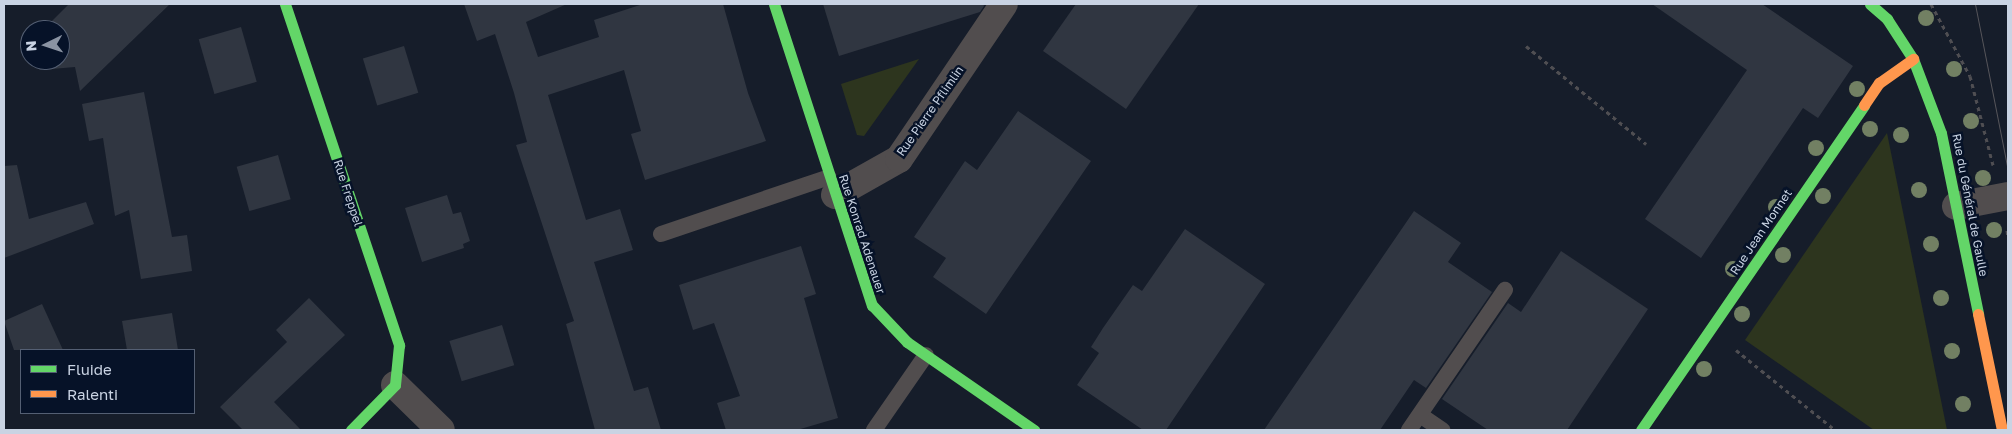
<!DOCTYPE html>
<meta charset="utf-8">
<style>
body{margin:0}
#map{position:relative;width:2012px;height:434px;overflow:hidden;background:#161d2a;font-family:"Golos Text",sans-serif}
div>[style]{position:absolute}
.green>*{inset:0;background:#2d351e}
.building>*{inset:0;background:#303641;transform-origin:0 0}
.path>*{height:3px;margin-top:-1.5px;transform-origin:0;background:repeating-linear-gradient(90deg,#4f4e52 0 4px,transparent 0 8px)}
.lane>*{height:16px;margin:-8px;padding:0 8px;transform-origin:8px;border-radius:8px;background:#514d4e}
.street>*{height:28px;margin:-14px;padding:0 14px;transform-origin:14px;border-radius:14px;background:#514d4e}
.fast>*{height:11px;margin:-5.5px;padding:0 5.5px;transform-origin:5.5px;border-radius:5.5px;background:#63d668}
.slow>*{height:11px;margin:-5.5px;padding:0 5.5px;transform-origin:5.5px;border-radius:5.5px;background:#ff974d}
.tram>*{height:1px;margin:-0.5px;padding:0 0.5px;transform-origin:0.5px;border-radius:0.5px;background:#57565b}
.trees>*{width:16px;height:16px;margin:-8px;border-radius:50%;background:#728063}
span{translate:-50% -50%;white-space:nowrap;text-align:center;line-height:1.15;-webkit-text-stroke:5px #061228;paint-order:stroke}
.street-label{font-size:12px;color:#c9d3e3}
.frame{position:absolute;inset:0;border:5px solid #c9d3e3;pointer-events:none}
.legend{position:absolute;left:20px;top:349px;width:175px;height:65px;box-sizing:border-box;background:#061228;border:1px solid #545f73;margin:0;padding:6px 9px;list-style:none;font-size:15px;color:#c9d3e3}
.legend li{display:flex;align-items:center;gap:10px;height:25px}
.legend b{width:25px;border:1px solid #545f73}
.north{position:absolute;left:20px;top:20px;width:50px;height:50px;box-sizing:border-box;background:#061228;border:1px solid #545f73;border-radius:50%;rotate:266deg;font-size:14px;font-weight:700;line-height:20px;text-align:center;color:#c9d3e3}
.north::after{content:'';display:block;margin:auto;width:18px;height:22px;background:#8a93a2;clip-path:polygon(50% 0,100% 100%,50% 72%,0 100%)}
</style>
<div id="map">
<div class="green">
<i style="clip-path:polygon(919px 59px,864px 136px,857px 135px,841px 84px)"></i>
<i style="clip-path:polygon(1887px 133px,1947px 430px,1874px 430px,1745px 340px)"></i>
</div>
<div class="building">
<i style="clip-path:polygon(69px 4px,170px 4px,80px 91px,75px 67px,40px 70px,21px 52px,30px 43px,30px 60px,60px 60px,60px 30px,43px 30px)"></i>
<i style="clip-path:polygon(464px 4px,567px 4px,526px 22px,538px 57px,599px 37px,594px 20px,643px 4px,723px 4px,748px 93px,766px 141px,645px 180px,631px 134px,641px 131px,624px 70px,548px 95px,586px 220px,620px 209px,633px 250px,594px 262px,634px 391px,648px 387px,661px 430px,595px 430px,566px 324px,574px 321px,516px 145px,527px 142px,514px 93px,495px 34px,477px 41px)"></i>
<i style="clip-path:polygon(823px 4px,983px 4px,984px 6px,980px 12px,839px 56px)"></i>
<i style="clip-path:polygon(1076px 4px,1199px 4px,1126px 109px,1043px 51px)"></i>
<i style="clip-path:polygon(1652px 4px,1762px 4px,1853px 66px,1818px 118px,1803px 108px,1701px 258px,1645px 219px,1747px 70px)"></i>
<i style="left:241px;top:27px;width:57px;height:44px;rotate:74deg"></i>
<i style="left:404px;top:46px;width:49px;height:43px;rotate:73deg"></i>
<i style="clip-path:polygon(144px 92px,172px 237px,187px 235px,192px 271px,141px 279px,129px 210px,115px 216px,103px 138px,89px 141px,82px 104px)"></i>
<i style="clip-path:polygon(1018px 111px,1091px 161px,986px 314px,933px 277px,946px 258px,914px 237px,965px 161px,977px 170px)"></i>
<i style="left:278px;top:155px;width:46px;height:43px;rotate:74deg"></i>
<i style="clip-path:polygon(17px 165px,29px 219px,86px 202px,94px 224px,4px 258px,4px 166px)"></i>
<i style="clip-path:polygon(447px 195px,453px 214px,461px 212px,470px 241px,463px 244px,464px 248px,422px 262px,405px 208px)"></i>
<i style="clip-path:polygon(1414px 211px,1461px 243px,1448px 262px,1492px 292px,1426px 388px,1414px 380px,1380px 430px,1264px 430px)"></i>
<i style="clip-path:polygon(1185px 229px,1265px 284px,1166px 430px,1143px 430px,1077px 385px,1099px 353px,1091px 347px,1103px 328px,1133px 285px,1142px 291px)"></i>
<i style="clip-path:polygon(801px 246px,816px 294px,804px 298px,838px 418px,797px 430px,726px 430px,717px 403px,740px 396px,714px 323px,693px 330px,679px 285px)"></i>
<i style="clip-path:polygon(1561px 251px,1648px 309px,1567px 430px,1488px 430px,1442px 399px,1508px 303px,1521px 312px)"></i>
<i style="clip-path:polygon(309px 298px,345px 335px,274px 402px,301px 430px,243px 430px,220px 407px,287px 342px,276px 330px)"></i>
<i style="clip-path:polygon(42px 304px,63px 350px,14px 350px,4px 321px)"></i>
<i style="clip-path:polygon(172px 313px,178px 350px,127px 350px,122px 321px)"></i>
<i style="left:502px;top:325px;width:42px;height:55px;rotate:73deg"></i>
</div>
<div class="path">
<i style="left:1931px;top:4px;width:82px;rotate:61.6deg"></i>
<i style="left:1970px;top:76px;width:92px;rotate:75.5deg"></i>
<i style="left:1526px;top:46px;width:155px;rotate:39.2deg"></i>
<i style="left:2007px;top:230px;width:8px;rotate:83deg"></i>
<i style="left:1736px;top:350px;width:127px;rotate:38.9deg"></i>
</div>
<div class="lane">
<i style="left:661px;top:234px;width:177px;rotate:-18.7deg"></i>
<i style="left:1420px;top:415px;width:27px;rotate:34deg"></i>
<i style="left:874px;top:430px;width:91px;rotate:-55.3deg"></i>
<i style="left:1409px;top:430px;width:170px;rotate:-55.6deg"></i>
</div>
<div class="street">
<i style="left:835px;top:195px;width:73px;rotate:-29.4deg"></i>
<i style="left:899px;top:159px;width:187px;rotate:-55.9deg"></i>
<i style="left:1956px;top:206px;width:53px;rotate:-10.9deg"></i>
<i style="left:395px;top:385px;width:64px;rotate:44.4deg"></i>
</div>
<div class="fast">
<i style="left:285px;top:4px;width:360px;rotate:71.5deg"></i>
<i style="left:399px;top:345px;width:40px;rotate:95.7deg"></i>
<i style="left:395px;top:385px;width:63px;rotate:134.4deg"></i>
<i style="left:774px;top:4px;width:317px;rotate:72deg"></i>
<i style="left:872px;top:305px;width:51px;rotate:46.6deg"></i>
<i style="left:907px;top:342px;width:155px;rotate:34.7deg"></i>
<i style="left:1870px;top:4px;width:23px;rotate:41deg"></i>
<i style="left:1887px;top:19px;width:48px;rotate:57deg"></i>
<i style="left:1913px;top:59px;width:79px;rotate:69.3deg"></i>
<i style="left:1941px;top:133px;width:185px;rotate:78.4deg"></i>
<i style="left:1641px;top:430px;width:394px;rotate:-55.5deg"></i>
</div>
<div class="slow">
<i style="left:1864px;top:105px;width:27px;rotate:-56deg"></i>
<i style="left:1879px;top:83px;width:42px;rotate:-35.2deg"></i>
<i style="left:1978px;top:314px;width:118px;rotate:78.3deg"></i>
</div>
<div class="tram">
<i style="left:1975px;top:4px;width:169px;rotate:78.8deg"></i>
</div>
<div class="trees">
<i style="left:1926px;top:18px"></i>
<i style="left:1954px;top:69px"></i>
<i style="left:1857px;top:89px"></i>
<i style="left:1971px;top:121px"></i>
<i style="left:1870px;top:129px"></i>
<i style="left:1901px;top:135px"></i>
<i style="left:1816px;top:148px"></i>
<i style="left:1983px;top:178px"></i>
<i style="left:1919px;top:190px"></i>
<i style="left:1823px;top:196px"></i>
<i style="left:1776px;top:207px"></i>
<i style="left:1994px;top:230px"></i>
<i style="left:1931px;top:244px"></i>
<i style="left:1783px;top:255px"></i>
<i style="left:1733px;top:269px"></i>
<i style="left:1941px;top:298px"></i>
<i style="left:1742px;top:314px"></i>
<i style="left:1952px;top:351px"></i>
<i style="left:1704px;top:369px"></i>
<i style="left:1963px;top:404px"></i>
</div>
<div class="street-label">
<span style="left:930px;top:111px;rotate:-55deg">Rue Pierre Pflimlin</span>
<span style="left:348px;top:193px;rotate:72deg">Rue Freppel</span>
<span style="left:1970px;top:205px;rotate:79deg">Rue du Général de Gaulle</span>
<span style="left:1761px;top:232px;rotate:-56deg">Rue Jean Monnet</span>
<span style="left:862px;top:234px;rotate:72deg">Rue Konrad Adenauer</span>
</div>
<div class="frame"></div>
<ul class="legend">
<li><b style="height:6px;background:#63d668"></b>Fluide</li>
<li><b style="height:6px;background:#ff974d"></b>Ralenti</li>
</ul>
<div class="north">N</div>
</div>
